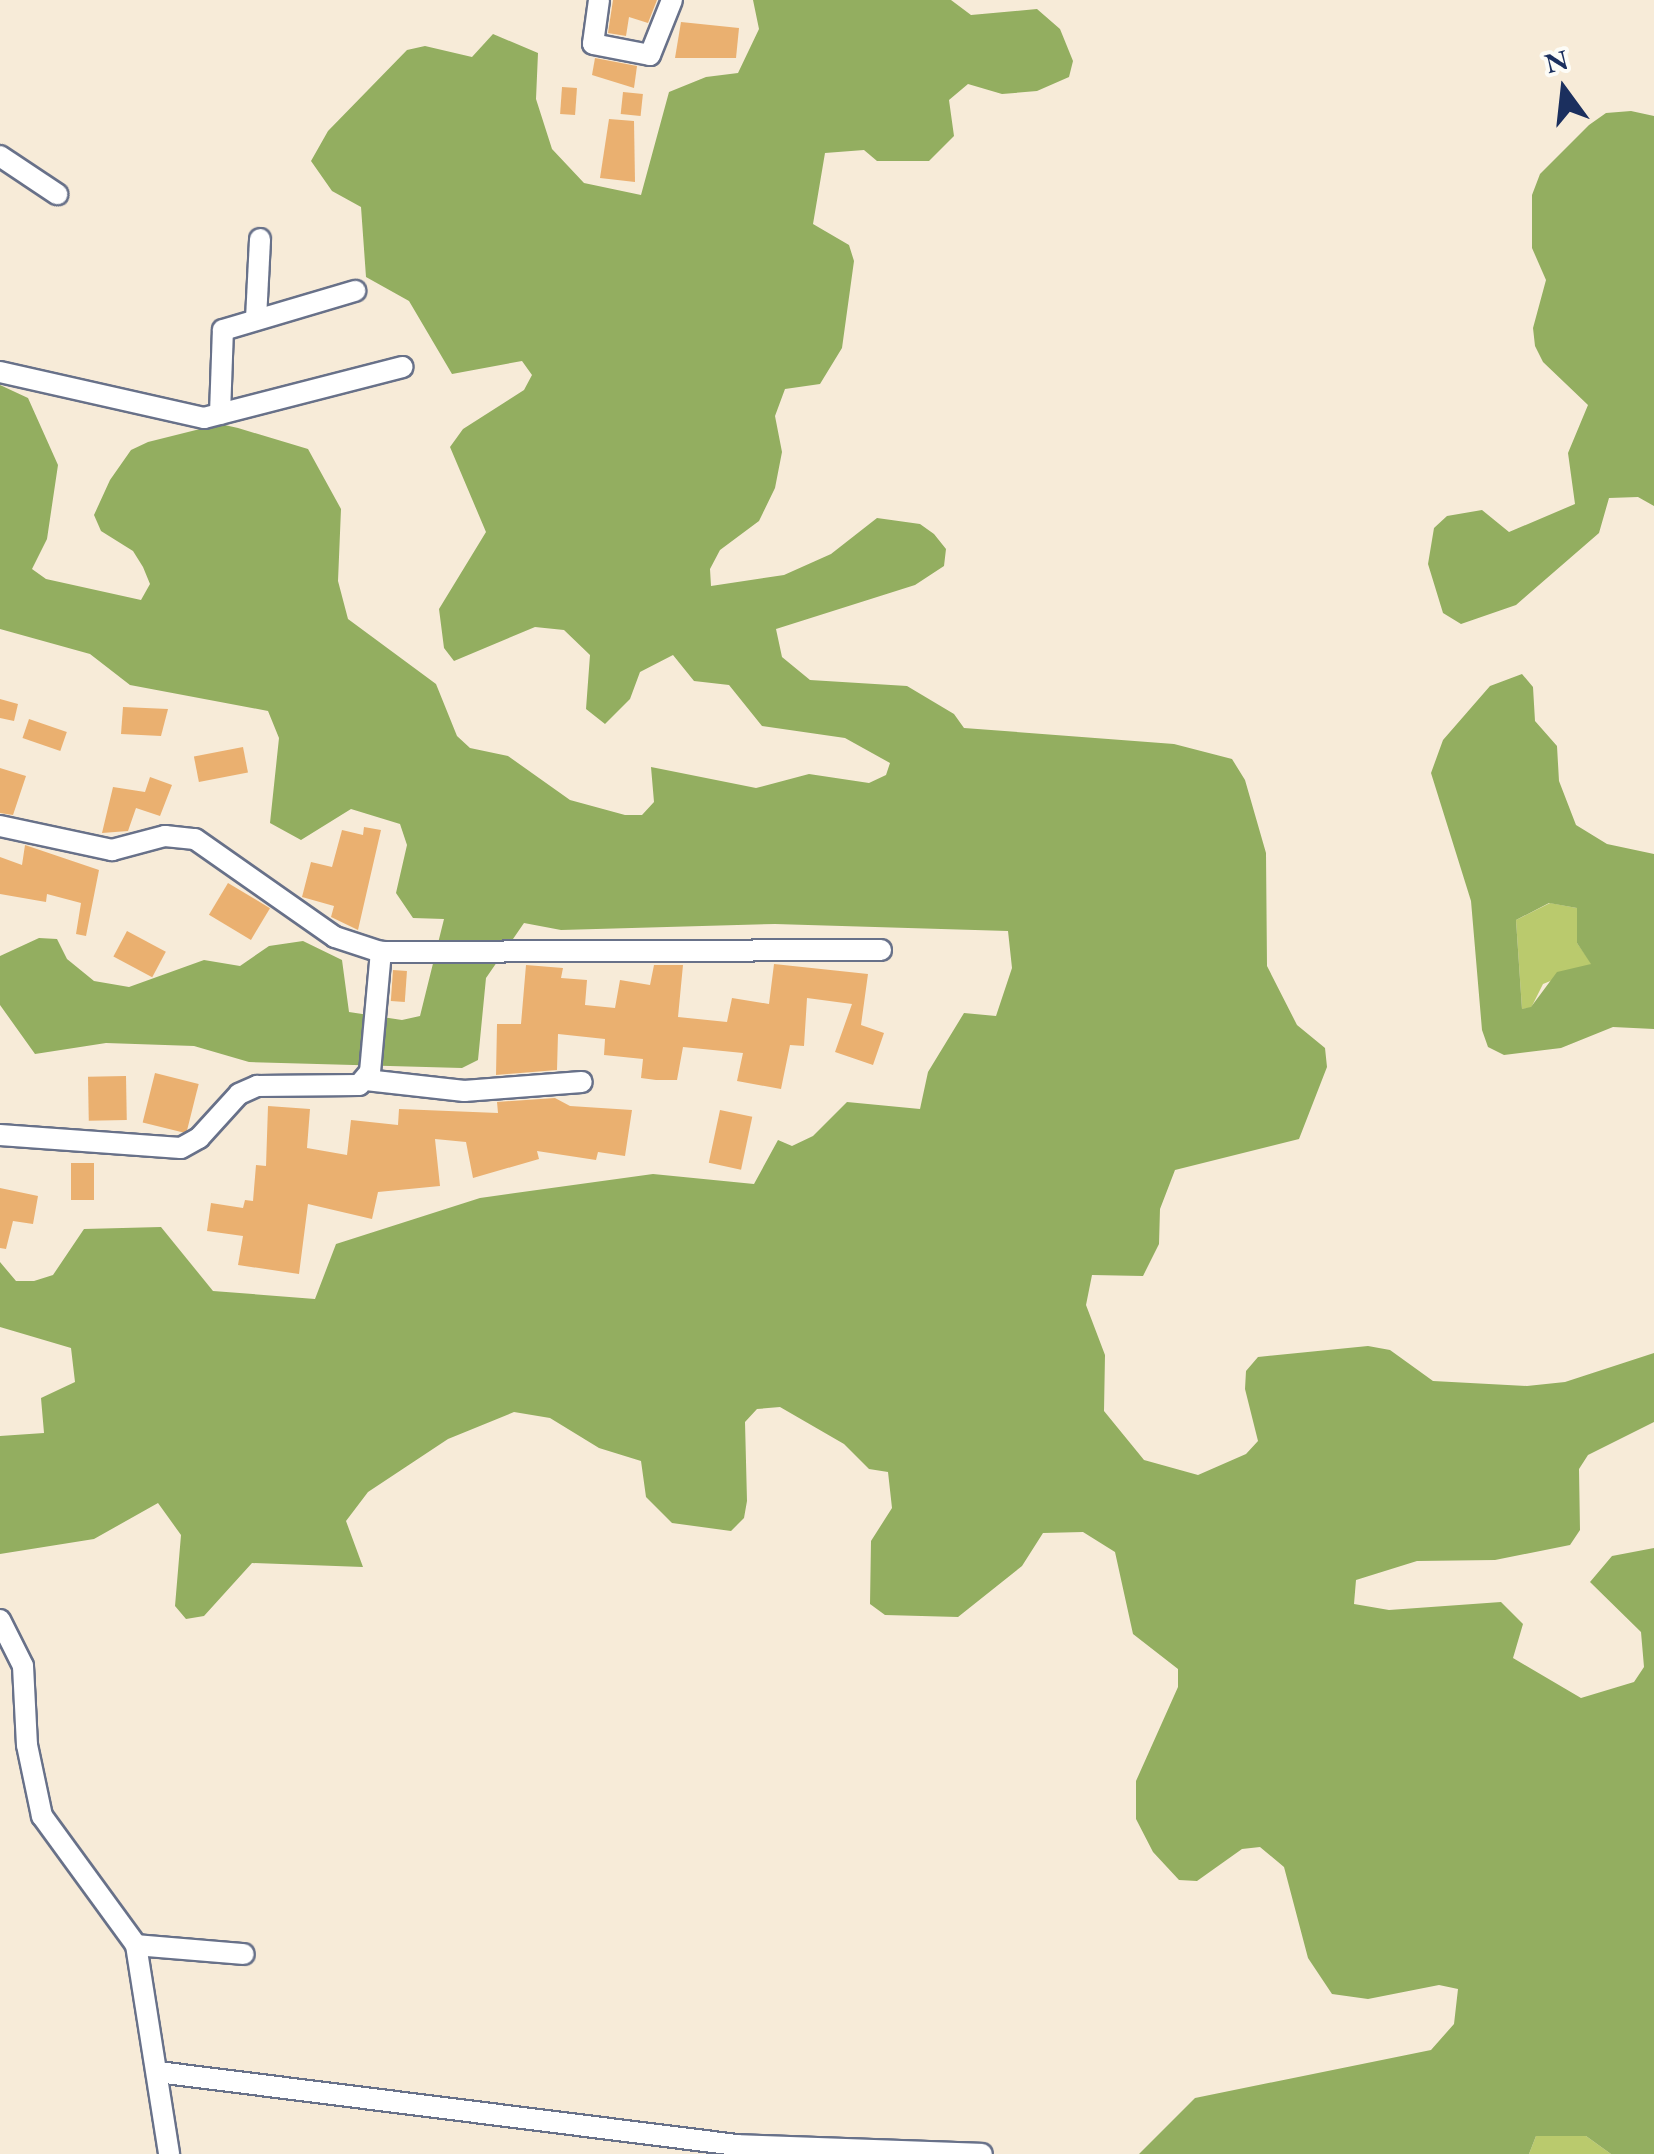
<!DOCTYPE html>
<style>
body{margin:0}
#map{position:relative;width:1654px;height:2154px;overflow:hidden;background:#f7ebd8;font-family:"EB Garamond",serif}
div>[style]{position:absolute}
.green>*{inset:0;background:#baca6d}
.forest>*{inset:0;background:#93ae60}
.building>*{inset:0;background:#eab070;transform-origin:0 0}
.roads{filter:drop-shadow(2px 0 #687189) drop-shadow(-2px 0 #687189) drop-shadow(0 2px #687189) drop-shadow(0 -2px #687189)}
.street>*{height:20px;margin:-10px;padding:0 10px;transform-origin:10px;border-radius:10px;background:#fff}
span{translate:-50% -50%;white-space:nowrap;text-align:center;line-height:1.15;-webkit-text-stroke:9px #fdfcf7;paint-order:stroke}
.north{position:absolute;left:1514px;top:40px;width:100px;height:100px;-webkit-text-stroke:8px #fdfcf7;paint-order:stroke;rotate:345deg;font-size:28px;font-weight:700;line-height:40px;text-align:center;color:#1b2f5e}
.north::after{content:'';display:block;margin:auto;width:35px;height:45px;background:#1b2f5e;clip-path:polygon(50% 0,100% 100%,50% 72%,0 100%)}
</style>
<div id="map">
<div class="green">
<i style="clip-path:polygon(1550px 903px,1577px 908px,1577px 943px,1592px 964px,1543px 984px,1531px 1008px,1522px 1009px,1516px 920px)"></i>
<i style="clip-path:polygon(1536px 2136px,1586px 2136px,1611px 2154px,1529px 2154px)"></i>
</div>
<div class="forest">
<i style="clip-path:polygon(753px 0,951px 0,971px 15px,1037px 9px,1060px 29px,1073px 61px,1069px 77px,1037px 91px,1002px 94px,968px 84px,949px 100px,954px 136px,929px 161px,877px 161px,864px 150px,825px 153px,813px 224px,849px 245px,854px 261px,842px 348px,820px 384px,785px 389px,775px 416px,782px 452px,775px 488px,759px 521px,720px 550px,710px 569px,711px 586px,784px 575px,831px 554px,877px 518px,920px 524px,934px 534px,946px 549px,944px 566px,915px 585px,776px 629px,782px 657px,810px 680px,907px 686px,954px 714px,964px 728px,1174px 744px,1232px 759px,1245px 780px,1266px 853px,1267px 966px,1297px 1025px,1325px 1048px,1327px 1067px,1299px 1139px,1175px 1170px,1160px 1209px,1159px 1244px,1143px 1276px,1092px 1275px,1086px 1305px,1105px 1355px,1104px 1411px,1144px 1460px,1198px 1475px,1246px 1454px,1258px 1441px,1245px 1389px,1246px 1371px,1258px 1357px,1368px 1346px,1390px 1350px,1433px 1381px,1527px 1386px,1565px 1382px,1654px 1353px,1654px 1422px,1588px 1455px,1579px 1469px,1580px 1530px,1570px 1545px,1495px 1560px,1417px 1561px,1356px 1580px,1354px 1604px,1389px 1610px,1501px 1602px,1523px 1624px,1513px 1658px,1581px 1698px,1634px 1682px,1644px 1667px,1641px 1632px,1590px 1582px,1612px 1556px,1654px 1548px,1654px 2154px,1611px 2154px,1586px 2136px,1536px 2136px,1529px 2154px,1139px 2154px,1195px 2098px,1431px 2050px,1454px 2024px,1458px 1989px,1439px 1985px,1368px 1999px,1332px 1994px,1308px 1958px,1284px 1867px,1260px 1847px,1242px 1849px,1197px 1881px,1179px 1880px,1153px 1852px,1136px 1819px,1136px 1781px,1178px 1687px,1178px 1669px,1133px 1634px,1115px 1552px,1083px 1532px,1043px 1533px,1022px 1566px,958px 1617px,885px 1615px,870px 1604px,871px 1541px,892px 1508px,888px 1472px,869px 1469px,844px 1444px,780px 1407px,757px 1409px,745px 1422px,747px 1501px,744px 1518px,731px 1531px,672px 1523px,646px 1497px,641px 1461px,599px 1448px,550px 1418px,514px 1412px,448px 1439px,368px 1492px,346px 1521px,363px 1567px,252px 1563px,204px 1616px,186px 1619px,175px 1606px,181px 1535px,158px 1503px,94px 1539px,0 1554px,0 1436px,44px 1433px,41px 1398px,75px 1382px,71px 1348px,0 1327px,0 1262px,16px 1281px,34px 1281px,53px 1275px,84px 1229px,161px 1227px,213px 1291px,315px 1299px,336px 1244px,480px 1198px,653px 1174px,754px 1184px,778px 1140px,792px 1146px,813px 1136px,847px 1102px,920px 1109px,928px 1072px,964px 1013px,996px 1016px,1012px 968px,1008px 931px,775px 924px,561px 930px,524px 923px,486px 978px,478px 1060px,462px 1068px,249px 1062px,194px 1046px,106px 1043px,35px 1054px,0 1005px,0 956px,39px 938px,57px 939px,67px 959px,94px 981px,129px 987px,204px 960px,240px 966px,269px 946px,303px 941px,342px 960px,349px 1012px,402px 1020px,420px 1016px,444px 919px,413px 918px,396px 893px,407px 845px,400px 824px,351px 809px,301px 840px,270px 823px,279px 738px,268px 711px,130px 685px,90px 654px,0 629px,0 385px,28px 398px,58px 465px,47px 539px,32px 569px,46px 579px,141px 600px,150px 584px,143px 567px,133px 551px,101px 531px,94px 515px,110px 480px,131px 450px,148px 442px,220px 424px,238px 428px,308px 449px,341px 509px,338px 581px,348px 619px,436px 684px,457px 736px,470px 748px,508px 756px,570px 800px,625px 815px,642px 815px,654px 802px,651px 767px,756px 788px,809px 774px,869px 783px,886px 775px,890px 763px,845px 738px,762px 726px,729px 685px,694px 681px,673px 655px,640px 672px,630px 699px,605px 724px,586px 709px,590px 655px,564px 630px,535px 627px,454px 661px,444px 648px,439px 609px,486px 532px,450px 447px,463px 429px,524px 390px,532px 375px,522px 361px,452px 374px,409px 301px,366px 277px,361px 207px,332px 191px,311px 161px,328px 131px,407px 50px,425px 46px,472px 57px,493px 34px,538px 53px,536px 99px,552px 149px,584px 183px,641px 195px,669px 92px,706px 77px,738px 73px,759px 29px)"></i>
<i style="clip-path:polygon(1631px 111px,1654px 116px,1654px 506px,1638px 497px,1609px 498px,1599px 533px,1516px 605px,1461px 624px,1443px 613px,1428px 564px,1434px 528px,1447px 516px,1482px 510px,1509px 532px,1575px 504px,1568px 453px,1588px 405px,1543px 362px,1535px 346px,1533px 328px,1546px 280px,1532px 248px,1532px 195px,1540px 174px,1589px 125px,1606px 113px)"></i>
<i style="clip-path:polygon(evenodd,1522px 674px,1533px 687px,1535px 721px,1557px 746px,1559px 781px,1576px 825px,1607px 844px,1654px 854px,1654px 1029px,1613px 1027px,1561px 1048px,1504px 1055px,1488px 1047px,1482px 1030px,1471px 901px,1431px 773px,1443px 740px,1490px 686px,1522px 674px,1549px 903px,1577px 908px,1577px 943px,1591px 964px,1557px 972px,1531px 1007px,1522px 1009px,1516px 920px,1549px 903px)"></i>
</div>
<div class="building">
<i style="clip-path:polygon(613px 0,657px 0,648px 23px,629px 17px,626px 36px,608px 33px)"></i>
<i style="clip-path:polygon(681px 22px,739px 28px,736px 58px,675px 58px)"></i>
<i style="clip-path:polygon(595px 58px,637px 66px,634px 88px,592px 75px)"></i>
<i style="left:562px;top:87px;width:15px;height:27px;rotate:4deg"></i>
<i style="left:623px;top:92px;width:20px;height:22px;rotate:6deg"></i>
<i style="clip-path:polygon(609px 119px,634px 121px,635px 182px,600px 178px)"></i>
<i style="clip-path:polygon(0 699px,18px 704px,14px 721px,0 718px)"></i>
<i style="clip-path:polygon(123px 707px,168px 709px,161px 736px,121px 734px)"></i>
<i style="left:29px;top:719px;width:40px;height:20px;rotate:19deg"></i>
<i style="left:243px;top:747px;width:26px;height:50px;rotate:79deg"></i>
<i style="clip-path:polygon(0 768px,26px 776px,13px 815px,0 813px)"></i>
<i style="clip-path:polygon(150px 777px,172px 785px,160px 816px,136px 808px,128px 831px,102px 833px,113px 787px,145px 792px)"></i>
<i style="clip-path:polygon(364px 827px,381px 830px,358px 930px,331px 917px,334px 906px,302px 897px,311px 862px,332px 867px,342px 830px,363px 835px)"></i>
<i style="clip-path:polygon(25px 845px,99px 870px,86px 936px,76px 934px,81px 903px,47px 894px,46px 902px,0 894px,0 857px,22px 865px)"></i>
<i style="left:228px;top:883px;width:49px;height:37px;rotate:31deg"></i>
<i style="left:127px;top:931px;width:44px;height:29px;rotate:28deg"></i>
<i style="clip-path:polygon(774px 964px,868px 974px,861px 1025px,884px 1033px,873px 1065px,835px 1052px,852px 1004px,807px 998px,804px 1046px,790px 1045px,781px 1089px,737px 1081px,743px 1053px,683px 1047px,677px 1080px,656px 1080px,641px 1078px,643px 1059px,604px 1055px,605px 1039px,558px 1034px,557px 1070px,496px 1075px,497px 1024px,521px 1024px,526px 965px,563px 968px,561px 978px,587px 980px,585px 1005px,615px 1008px,620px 980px,650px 985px,654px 965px,683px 965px,678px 1017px,727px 1022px,732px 998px,769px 1004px)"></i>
<i style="left:393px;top:970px;width:14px;height:31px;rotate:4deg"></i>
<i style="left:155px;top:1073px;width:45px;height:51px;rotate:14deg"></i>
<i style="left:126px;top:1076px;width:44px;height:38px;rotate:89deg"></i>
<i style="clip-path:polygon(555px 1098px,570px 1106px,632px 1110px,625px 1156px,598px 1152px,596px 1160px,537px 1151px,539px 1159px,473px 1178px,466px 1142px,435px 1139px,440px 1186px,378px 1192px,372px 1219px,308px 1204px,299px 1274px,238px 1265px,243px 1236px,207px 1231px,211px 1203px,243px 1208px,245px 1200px,253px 1201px,256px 1165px,266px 1166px,268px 1106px,310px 1109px,307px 1148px,347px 1155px,351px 1120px,398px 1125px,399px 1109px,498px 1113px,497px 1102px)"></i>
<i style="left:720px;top:1110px;width:33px;height:54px;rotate:12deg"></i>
<i style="left:71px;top:1163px;width:23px;height:37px"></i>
<i style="clip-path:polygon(0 1188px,38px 1196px,33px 1224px,13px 1221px,6px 1249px,0 1248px)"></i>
</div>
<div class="roads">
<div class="street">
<i style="left:599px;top:0;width:44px;rotate:97.8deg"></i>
<i style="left:593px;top:44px;width:58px;rotate:10.9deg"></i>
<i style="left:650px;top:55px;width:59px;rotate:-68.2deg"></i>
<i style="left:0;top:156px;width:69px;rotate:33.7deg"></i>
<i style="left:256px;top:319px;width:80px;rotate:-87.1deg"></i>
<i style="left:0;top:372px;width:209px;rotate:12.7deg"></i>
<i style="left:204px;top:418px;width:205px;rotate:-14.4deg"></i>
<i style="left:220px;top:414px;width:84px;rotate:-88deg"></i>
<i style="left:223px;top:330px;width:138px;rotate:-16.5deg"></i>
<i style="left:0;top:826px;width:115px;rotate:12.1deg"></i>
<i style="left:112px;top:850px;width:55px;rotate:-14.8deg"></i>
<i style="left:165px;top:836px;width:30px;rotate:6deg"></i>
<i style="left:195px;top:839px;width:171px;rotate:35deg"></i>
<i style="left:335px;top:937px;width:48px;rotate:18.1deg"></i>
<i style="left:381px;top:952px;width:500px;rotate:-0.23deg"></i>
<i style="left:366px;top:1080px;width:99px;rotate:6.4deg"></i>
<i style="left:464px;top:1091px;width:118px;rotate:-4.4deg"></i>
<i style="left:0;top:1135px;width:181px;rotate:4.1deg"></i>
<i style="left:181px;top:1148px;width:21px;rotate:-29deg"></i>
<i style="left:199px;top:1138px;width:59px;rotate:-47.7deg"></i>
<i style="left:239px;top:1094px;width:20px;rotate:-24deg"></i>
<i style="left:257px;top:1086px;width:102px;rotate:-0.6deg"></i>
<i style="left:359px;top:1085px;width:17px;rotate:-50deg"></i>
<i style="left:370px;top:1072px;width:121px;rotate:-84.8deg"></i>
<i style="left:0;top:1620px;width:51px;rotate:63.4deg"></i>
<i style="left:23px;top:1666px;width:79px;rotate:87.1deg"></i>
<i style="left:27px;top:1745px;width:73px;rotate:78.1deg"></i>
<i style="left:42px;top:1816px;width:160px;rotate:53.9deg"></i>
<i style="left:136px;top:1945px;width:212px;rotate:81deg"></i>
<i style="left:136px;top:1945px;width:108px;rotate:4.8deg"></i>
<i style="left:158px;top:2072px;width:584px;rotate:7.19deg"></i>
<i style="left:737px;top:2145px;width:245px;rotate:2.1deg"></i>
</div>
</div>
<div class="north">N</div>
</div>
